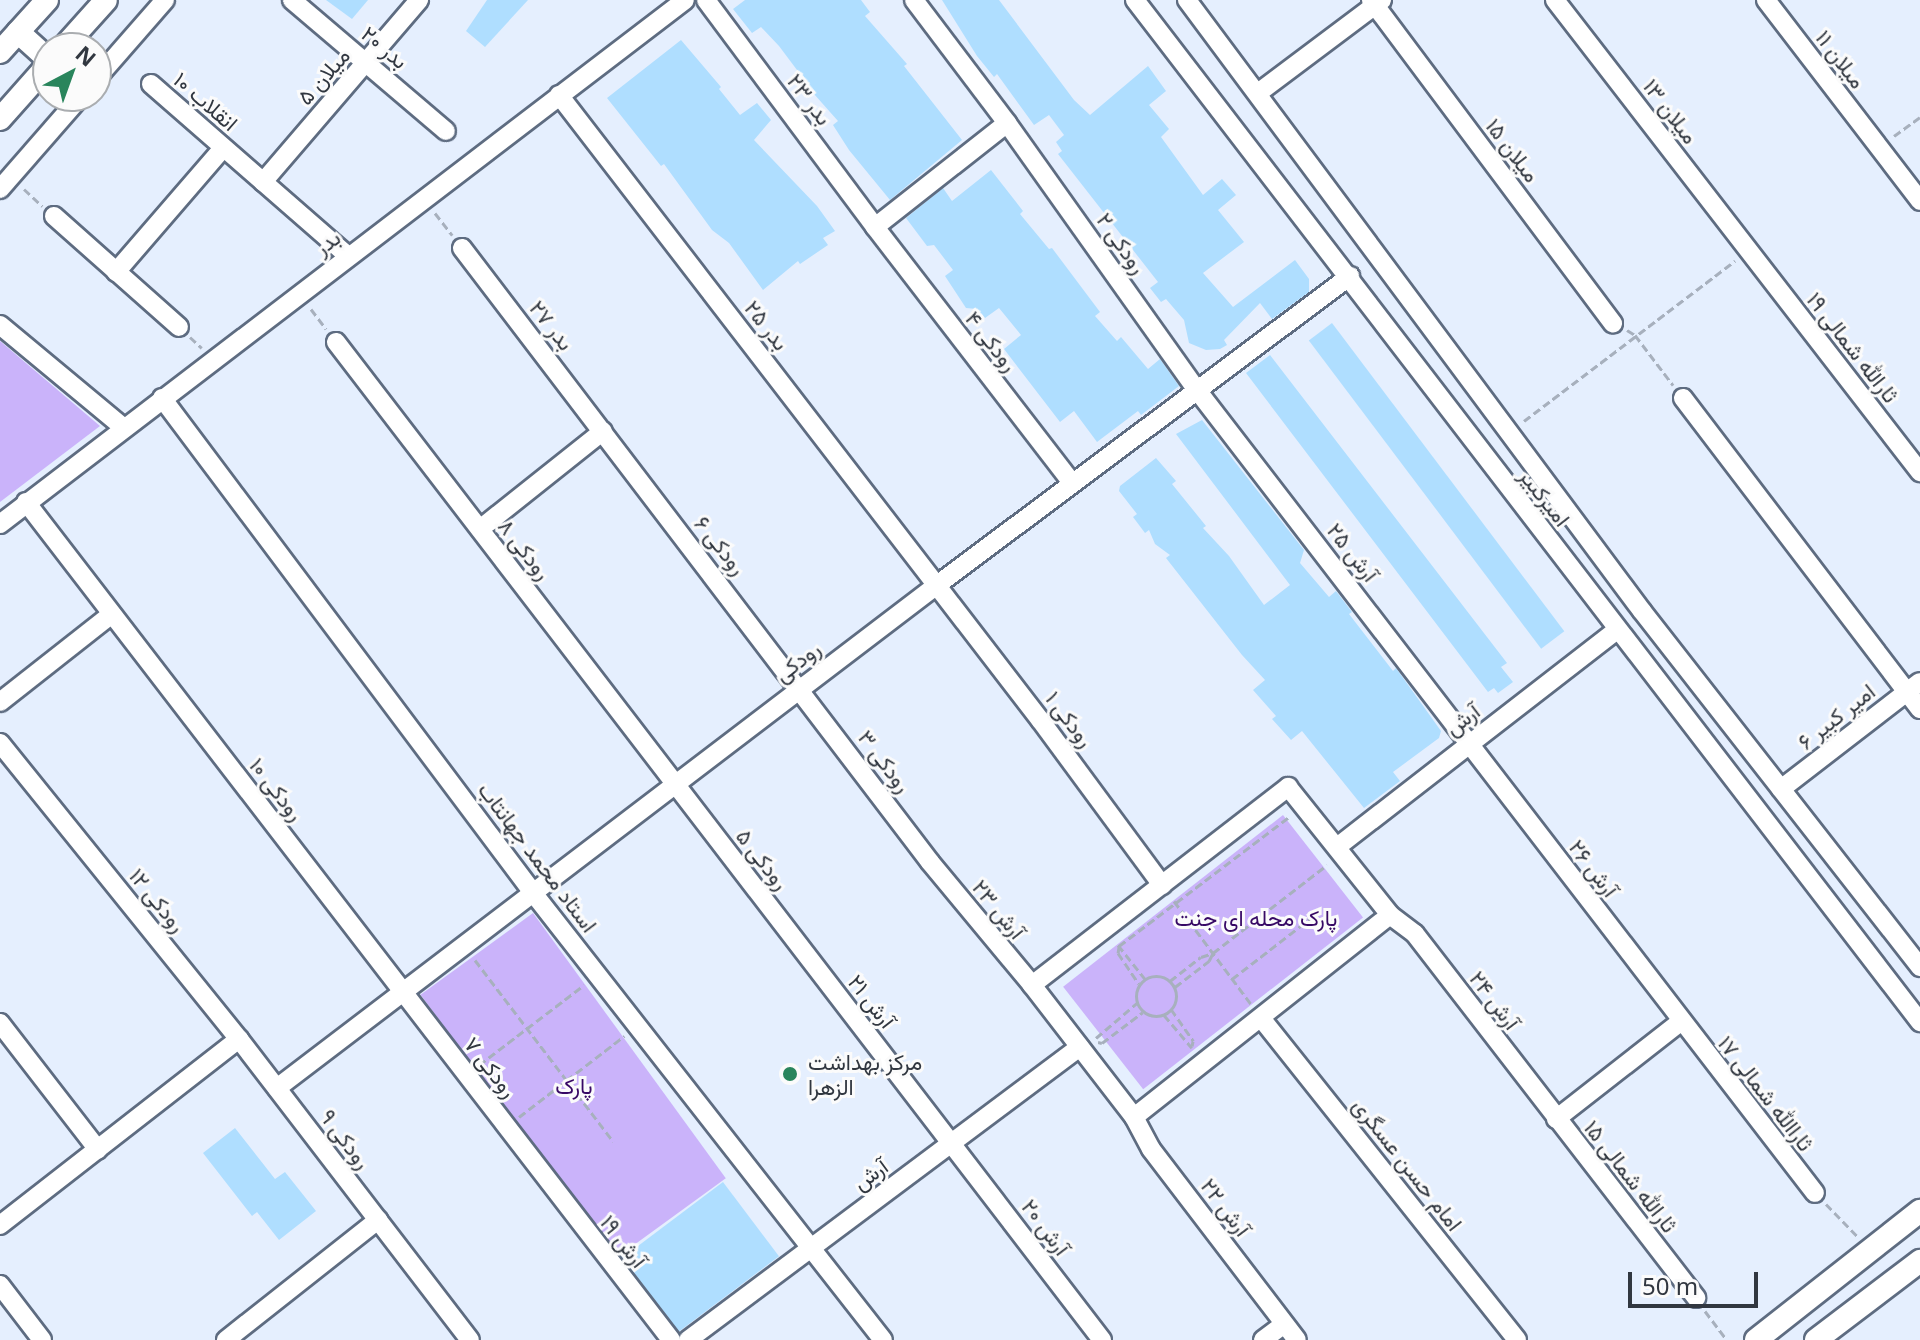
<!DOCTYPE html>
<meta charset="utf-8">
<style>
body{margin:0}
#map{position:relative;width:1920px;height:1340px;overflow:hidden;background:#e5effe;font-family:"Noto Sans",Vazirmatn,sans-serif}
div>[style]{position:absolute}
.green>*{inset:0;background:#cab3fa;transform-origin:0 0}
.building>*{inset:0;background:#afdeff;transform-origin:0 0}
.path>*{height:3px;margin-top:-1.5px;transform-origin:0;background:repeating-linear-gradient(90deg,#a7b0bd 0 8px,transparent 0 12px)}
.path>.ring{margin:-1.5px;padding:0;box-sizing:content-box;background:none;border:3px solid #a7b0bd;border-radius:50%}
.roads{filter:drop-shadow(2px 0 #5e6c81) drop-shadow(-2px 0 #5e6c81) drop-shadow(0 2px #5e6c81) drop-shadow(0 -2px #5e6c81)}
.minor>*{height:18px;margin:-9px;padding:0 9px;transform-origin:9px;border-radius:9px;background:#fff}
.major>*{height:22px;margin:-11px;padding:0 11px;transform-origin:11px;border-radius:11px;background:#fff}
.dots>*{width:22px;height:22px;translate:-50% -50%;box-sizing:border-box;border:4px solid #fbfbfb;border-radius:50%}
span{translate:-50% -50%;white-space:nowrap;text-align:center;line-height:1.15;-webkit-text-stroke:6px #fbfbfb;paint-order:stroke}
.street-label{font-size:22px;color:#313740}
.park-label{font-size:22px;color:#370965}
.poi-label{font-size:22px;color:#313740}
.left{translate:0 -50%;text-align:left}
.north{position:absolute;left:32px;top:32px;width:80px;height:80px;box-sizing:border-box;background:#fbfbfb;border:2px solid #aaadb0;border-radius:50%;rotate:41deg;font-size:22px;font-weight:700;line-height:32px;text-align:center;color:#313740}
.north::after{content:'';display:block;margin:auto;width:28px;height:36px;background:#29855c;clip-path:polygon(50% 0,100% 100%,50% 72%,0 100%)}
.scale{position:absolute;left:1628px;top:1272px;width:130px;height:36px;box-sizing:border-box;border:4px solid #313740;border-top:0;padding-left:10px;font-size:24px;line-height:28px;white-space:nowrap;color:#313740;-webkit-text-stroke:6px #fbfbfb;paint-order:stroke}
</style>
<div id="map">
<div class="green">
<i style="clip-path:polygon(0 341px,100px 426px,0 502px)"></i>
<i style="left:1283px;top:815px;width:130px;height:279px;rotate:52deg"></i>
<i style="left:533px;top:913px;width:328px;height:139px;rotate:54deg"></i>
</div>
<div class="building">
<i style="clip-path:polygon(326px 0,368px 0,352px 19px)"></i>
<i style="clip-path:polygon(487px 0,528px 0,485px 47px,466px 31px)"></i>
<i style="clip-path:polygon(745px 0,861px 0,870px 12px,865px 16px,907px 64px,904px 66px,962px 140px,890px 200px,849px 150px,833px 125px,838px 121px,798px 76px,800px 74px,779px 46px,761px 27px,752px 33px,733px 9px)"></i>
<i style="clip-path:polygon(942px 0,999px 0,1074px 100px,1090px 115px,1148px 66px,1166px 91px,1149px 105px,1169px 129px,1161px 137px,1203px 195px,1222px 179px,1236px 195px,1218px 210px,1244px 242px,1203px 273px,1233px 307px,1295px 260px,1309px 279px,1309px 292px,1272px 319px,1260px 303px,1224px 340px,1227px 345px,1220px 349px,1206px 350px,1189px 343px,1184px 320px,1166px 299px,1161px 302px,1150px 288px,1158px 282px,1058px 154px,1062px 151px,1056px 142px,1064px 135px,1049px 115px,1034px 125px,997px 74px,994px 77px,977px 56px)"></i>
<i style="clip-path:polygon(681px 40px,721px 87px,719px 89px,740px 115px,757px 103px,771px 120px,754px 140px,817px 206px,835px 231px,823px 238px,828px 245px,800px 264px,798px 261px,763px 290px,729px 243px,712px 230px,664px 164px,661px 166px,607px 98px)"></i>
<i style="clip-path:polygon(991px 170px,1023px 211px,1020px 214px,1049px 249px,1052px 248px,1100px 312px,1095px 316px,1117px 341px,1121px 337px,1148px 369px,1160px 359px,1179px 386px,1141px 415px,1138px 411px,1097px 442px,1074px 411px,1060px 422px,1004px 349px,1021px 335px,999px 308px,985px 318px,977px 309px,966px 308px,945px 276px,953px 270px,934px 245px,927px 246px,906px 218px,943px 188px,952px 201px)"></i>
<i style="left:1332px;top:323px;width:386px;height:29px;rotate:53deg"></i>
<i style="clip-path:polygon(1270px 355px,1507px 663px,1501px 667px,1513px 682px,1498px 693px,1494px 688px,1488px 692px,1246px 373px)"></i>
<i style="clip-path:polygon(1202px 420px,1304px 550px,1300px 563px,1329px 597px,1336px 591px,1352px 612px,1349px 614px,1393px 671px,1396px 668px,1441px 731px,1439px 738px,1393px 772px,1400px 781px,1364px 808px,1302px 731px,1291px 740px,1272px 719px,1276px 716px,1253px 690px,1265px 680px,1242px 655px,1166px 558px,1170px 555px,1155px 544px,1149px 530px,1145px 533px,1133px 517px,1137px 514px,1119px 491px,1120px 486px,1156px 458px,1176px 481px,1172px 484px,1206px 526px,1203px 528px,1229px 556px,1264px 605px,1290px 585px,1176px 434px)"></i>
<i style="clip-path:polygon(235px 1128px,275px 1179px,285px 1172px,316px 1211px,279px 1240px,257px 1212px,252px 1216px,203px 1153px)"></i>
<i style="left:723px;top:1182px;width:93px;height:126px;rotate:53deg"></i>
</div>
<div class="path">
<i style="left:1894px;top:136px;width:32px;rotate:-36deg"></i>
<i style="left:24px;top:189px;width:25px;rotate:43deg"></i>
<i style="left:435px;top:213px;width:28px;rotate:52deg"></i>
<i style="left:311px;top:309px;width:25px;rotate:53deg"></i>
<i style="left:1627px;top:330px;width:9px;rotate:32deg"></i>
<i style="left:1635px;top:335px;width:63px;rotate:52.8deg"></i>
<i style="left:190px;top:337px;width:16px;rotate:43deg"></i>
<i style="left:1524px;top:421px;width:265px;rotate:-37.2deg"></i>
<i style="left:1174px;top:901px;width:129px;rotate:53.2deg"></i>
<i style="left:1118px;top:945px;width:43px;rotate:51.5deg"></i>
<i style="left:1119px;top:946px;width:215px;rotate:-37.2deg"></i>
<i style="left:1119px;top:947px;width:6px;rotate:99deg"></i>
<i style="left:1118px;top:953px;width:37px;rotate:56deg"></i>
<i style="left:475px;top:960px;width:228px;rotate:52.7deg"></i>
<i class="ring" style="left:1136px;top:976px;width:37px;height:37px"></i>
<i style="left:1232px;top:979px;width:111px;rotate:-37.7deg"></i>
<i style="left:1170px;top:981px;width:39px;rotate:-38deg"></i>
<i style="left:1201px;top:957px;width:13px;rotate:-18deg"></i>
<i style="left:1213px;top:953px;width:144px;rotate:-37.7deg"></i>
<i style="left:1175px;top:987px;width:43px;rotate:-37.4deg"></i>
<i style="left:1209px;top:961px;width:9px;rotate:-63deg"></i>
<i style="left:1171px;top:1009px;width:39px;rotate:55deg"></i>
<i style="left:1193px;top:1041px;width:5px;rotate:101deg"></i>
<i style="left:1164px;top:1015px;width:43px;rotate:49.7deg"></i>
<i style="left:1096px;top:1038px;width:54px;rotate:-40.5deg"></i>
<i style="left:1098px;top:1042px;width:4px;rotate:14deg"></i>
<i style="left:1102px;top:1043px;width:51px;rotate:-37.1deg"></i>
<i style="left:479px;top:1065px;width:132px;rotate:-37.3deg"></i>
<i style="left:519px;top:1117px;width:133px;rotate:-37.6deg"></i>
<i style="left:1826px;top:1204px;width:45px;rotate:45.9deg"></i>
<i style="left:1705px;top:1311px;width:36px;rotate:53deg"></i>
</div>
<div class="roads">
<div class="minor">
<i style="left:292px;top:0;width:202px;rotate:40.4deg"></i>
<i style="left:706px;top:0;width:283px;rotate:53.3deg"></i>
<i style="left:875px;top:227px;width:323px;rotate:52.4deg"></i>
<i style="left:914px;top:0;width:154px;rotate:52.9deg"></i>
<i style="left:1007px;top:123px;width:328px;rotate:54.6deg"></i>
<i style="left:1197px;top:390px;width:1013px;rotate:52.42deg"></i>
<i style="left:1135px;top:0;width:1289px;rotate:52.47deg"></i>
<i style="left:1187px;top:0;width:762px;rotate:53.33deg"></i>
<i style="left:1642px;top:611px;width:452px;rotate:52deg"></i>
<i style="left:1371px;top:0;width:404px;rotate:53.2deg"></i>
<i style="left:1555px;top:0;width:597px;rotate:52.29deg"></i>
<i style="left:1766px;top:0;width:253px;rotate:52.5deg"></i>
<i style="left:96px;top:79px;width:105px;rotate:-48.9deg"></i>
<i style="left:151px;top:84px;width:262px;rotate:41.1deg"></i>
<i style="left:1258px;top:93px;width:155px;rotate:-36.9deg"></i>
<i style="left:559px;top:95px;width:790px;rotate:52.4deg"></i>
<i style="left:1041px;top:721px;width:204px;rotate:53.6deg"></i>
<i style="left:263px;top:182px;width:240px;rotate:-49.4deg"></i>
<i style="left:0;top:189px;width:123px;rotate:-48.9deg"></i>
<i style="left:54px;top:216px;width:167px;rotate:41.6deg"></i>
<i style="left:875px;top:227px;width:168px;rotate:-38.2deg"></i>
<i style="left:462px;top:248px;width:772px;rotate:52.68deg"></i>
<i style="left:930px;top:862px;width:160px;rotate:50.3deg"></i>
<i style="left:116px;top:272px;width:164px;rotate:-49.2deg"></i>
<i style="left:0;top:325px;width:161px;rotate:39.7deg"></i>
<i style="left:336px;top:342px;width:1258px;rotate:52.49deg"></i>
<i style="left:162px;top:398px;width:620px;rotate:53.13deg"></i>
<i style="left:534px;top:894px;width:566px;rotate:51.96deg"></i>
<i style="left:1683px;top:398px;width:391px;rotate:52.7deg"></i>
<i style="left:26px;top:502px;width:1057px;rotate:52.41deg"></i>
<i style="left:0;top:524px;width:862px;rotate:-37.41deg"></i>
<i style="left:480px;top:529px;width:157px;rotate:-38.5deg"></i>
<i style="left:0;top:702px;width:142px;rotate:-38.2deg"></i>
<i style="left:0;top:743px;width:380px;rotate:51.1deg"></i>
<i style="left:239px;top:1039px;width:379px;rotate:52.5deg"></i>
<i style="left:1288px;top:787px;width:164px;rotate:51.4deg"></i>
<i style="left:1390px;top:915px;width:326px;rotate:141.7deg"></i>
<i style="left:1134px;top:1117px;width:167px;rotate:-127.7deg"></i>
<i style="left:1032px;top:985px;width:324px;rotate:-37.7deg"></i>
<i style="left:1781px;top:789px;width:175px;rotate:-37.6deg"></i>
<i style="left:1337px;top:847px;width:354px;rotate:-37.8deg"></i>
<i style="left:1390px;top:915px;width:31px;rotate:37deg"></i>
<i style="left:1415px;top:934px;width:460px;rotate:52.3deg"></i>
<i style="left:1261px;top:1018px;width:411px;rotate:51.5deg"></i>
<i style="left:0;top:1023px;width:160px;rotate:52.3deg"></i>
<i style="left:277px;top:1088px;width:830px;rotate:-37.31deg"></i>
<i style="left:937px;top:585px;width:516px;rotate:-36.8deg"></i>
<i style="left:1134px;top:1117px;width:36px;rotate:62deg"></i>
<i style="left:1151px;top:1149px;width:240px;rotate:52.6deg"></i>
<i style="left:1556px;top:1119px;width:157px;rotate:-38deg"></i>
<i style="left:0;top:1225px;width:303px;rotate:-37.9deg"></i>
<i style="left:0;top:1285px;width:69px;rotate:52.6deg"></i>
<i style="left:226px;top:1340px;width:194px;rotate:-38.3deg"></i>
<i style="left:688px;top:1340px;width:489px;rotate:-36.8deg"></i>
<i style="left:1263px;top:1340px;width:26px;rotate:-37deg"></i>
</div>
<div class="major">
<i style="left:18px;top:32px;width:40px;rotate:42deg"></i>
<i style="left:63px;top:48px;width:64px;rotate:-48.1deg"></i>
<i style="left:0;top:52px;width:70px;rotate:-47.9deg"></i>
<i style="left:0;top:119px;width:72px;rotate:-48.4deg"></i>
<i style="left:1756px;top:1340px;width:209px;rotate:-38.2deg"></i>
<i style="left:1816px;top:1340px;width:131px;rotate:-37.2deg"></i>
</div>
</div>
<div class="dots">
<i style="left:790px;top:1074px;background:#29855c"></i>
</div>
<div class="street-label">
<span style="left:385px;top:47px;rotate:40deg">بدر ۲۰</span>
<span style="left:1841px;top:59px;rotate:53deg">میلان ۱۱</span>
<span style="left:323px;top:76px;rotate:-49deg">میلان ۵</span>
<span style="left:810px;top:99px;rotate:53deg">بدر ۲۳</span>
<span style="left:206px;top:101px;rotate:41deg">انقلاب ۱۰</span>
<span style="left:1671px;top:111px;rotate:53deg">میلان ۱۳</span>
<span style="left:1513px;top:150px;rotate:53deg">میلان ۱۵</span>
<span style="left:327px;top:242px;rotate:-37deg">بدر</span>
<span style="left:1122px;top:243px;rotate:55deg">رودکی ۲</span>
<span style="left:552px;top:325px;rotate:52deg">بدر ۲۷</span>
<span style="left:767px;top:325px;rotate:52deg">بدر ۲۵</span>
<span style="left:992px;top:341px;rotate:52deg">رودکی ۴</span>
<span style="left:1853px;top:347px;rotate:52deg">ثارالله شمالی ۱۹</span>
<span style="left:1545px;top:497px;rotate:52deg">امیرکبیر</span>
<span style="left:721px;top:545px;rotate:52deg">رودکی ۶</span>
<span style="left:525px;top:549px;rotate:52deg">رودکی ۸</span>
<span style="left:1353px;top:552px;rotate:52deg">آرش ۲۵</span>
<span style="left:797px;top:661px;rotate:-38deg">رودکی</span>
<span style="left:1836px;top:716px;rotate:-38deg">امیر کبیر ۶</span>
<span style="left:1070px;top:719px;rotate:53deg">رودکی ۱</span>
<span style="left:1462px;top:719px;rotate:-37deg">آرش</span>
<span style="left:885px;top:761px;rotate:53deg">رودکی ۳</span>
<span style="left:277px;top:789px;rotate:52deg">رودکی ۱۰</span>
<span style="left:538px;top:857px;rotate:53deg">استاد محمد جهانتاب</span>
<span style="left:763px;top:859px;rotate:52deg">رودکی ۵</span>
<span style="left:1594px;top:868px;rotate:53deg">آرش ۲۶</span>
<span style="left:158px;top:900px;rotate:51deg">رودکی ۱۲</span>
<span style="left:999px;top:909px;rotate:51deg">آرش ۲۳</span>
<span style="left:1495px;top:1000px;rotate:53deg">آرش ۲۴</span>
<span style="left:872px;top:1001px;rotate:52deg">آرش ۲۱</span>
<span style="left:491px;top:1067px;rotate:52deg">رودکی ۷</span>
<span style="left:1766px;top:1093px;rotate:52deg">ثاراالله شمالی ۱۷</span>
<span style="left:346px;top:1139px;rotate:53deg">رودکی ۹</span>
<span style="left:1408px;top:1164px;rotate:52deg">امام حسن عسگری</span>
<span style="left:870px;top:1174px;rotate:-36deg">آرش</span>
<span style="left:1631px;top:1176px;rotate:52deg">ثارالله شمالی ۱۵</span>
<span style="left:1226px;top:1207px;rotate:53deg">آرش ۲۲</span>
<span style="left:1046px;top:1227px;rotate:53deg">آرش ۲۰</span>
<span style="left:624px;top:1241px;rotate:52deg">آرش ۱۹</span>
</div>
<div class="park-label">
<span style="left:1256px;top:918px">پارک محله ای جنت</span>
<span style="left:574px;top:1086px">پارک</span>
</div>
<div class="poi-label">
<span class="left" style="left:808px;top:1074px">مرکز بهداشت<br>الزهرا</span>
</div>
<div class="north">N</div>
<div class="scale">50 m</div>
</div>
